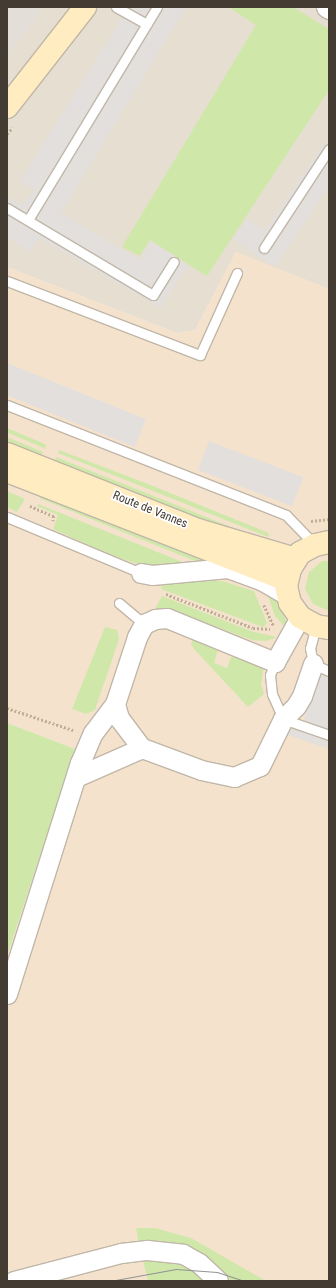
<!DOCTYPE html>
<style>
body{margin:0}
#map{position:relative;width:336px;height:1288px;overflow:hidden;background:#f2ece3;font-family:"Roboto Condensed",sans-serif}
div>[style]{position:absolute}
.residential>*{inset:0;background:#e6ded1}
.commercial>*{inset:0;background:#f5e2cd}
.industrial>*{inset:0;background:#e4ded8}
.green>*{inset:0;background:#cfe8aa;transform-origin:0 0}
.parking>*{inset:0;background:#e2dfdc;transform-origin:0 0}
.path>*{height:2.5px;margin-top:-1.25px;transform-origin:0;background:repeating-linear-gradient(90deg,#bfaf96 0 2px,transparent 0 4px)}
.roads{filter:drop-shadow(1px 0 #c0b7a8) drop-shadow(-1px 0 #c0b7a8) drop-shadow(0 1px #c0b7a8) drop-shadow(0 -1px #c0b7a8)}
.lane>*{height:9px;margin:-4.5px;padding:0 4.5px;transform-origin:4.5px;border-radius:4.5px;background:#fff}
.street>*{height:19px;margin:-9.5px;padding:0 9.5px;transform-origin:9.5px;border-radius:9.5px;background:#fff}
.secondary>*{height:22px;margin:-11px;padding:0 11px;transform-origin:11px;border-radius:11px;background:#ffecc0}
.tram>*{height:1px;margin:-0.5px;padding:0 0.5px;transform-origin:0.5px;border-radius:0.5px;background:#939393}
span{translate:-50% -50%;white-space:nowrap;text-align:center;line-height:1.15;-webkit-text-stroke:3.5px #fff;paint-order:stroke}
.street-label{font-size:12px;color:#443c33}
.frame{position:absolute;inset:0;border:8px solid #443c33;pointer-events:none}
</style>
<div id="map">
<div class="residential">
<i style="clip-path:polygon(45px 7px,329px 7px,329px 289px,236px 252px,195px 330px,177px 333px,7px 267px,7px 56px)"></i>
</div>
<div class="commercial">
<i style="clip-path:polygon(236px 252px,329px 289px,329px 1281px,7px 1281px,7px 956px,75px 749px,7px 723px,7px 267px,177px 333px,195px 330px)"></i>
</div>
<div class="industrial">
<i style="clip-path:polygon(7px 7px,45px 7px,7px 56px)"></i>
</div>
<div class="green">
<i style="clip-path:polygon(228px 7px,293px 7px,329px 29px,329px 90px,207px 276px,150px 240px,140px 256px,122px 247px,256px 25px)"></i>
<i style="left:7px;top:428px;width:43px;height:4px;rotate:23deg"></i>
<i style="clip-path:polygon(7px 437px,43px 452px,40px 461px,7px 448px)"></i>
<i style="clip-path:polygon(59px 450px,143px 482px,269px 533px,268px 537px,58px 453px)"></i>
<i style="clip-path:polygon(56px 457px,139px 490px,246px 533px,245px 535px,53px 466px)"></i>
<i style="left:43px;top:490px;width:190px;height:9px;rotate:22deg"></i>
<i style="clip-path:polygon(7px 491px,25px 499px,17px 512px,7px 507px)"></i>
<i style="clip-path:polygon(38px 504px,180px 561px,183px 563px,147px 567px,108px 554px,53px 529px,58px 515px,37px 506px)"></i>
<i style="clip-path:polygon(322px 561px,329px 561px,329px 611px,313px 604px,305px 589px,309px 572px)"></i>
<i style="clip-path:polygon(178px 580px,222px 581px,254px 591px,267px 623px,263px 627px,161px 589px,164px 581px)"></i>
<i style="clip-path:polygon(162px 596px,251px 631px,277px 637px,266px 641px,252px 640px,170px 610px,155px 609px)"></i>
<i style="clip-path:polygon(268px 596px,273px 597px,281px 608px,286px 621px,284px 626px,275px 616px)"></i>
<i style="clip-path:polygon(105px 627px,117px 630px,119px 639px,95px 710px,86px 714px,72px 709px)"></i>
<i style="clip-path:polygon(193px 639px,218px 650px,214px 663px,227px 668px,232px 655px,264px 667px,261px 684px,264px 694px,248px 707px,194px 649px,191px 644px)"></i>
<i style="clip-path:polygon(7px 723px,75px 749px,7px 956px)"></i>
<i style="clip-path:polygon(136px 1228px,155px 1228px,191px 1238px,266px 1281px,226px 1281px,139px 1245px)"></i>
<i style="clip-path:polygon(142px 1256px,173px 1261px,188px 1267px,205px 1281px,148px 1281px)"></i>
</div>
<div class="parking">
<i style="clip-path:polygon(129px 7px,186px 7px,61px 213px,140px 260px,150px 241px,188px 265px,161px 308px,38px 238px,30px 252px,7px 237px,7px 196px,22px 205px,34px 190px,20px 181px)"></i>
<i style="clip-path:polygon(324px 143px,329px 147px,329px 186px,275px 267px,233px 239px,247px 219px,265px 230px)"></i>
<i style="left:7px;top:363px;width:150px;height:30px;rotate:22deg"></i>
<i style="left:209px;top:441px;width:101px;height:31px;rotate:21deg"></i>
<i style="clip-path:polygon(320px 670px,329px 673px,329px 749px,282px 733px,304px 720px)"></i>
</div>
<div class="path">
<i style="left:7px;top:134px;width:8px;rotate:-50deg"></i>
<i style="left:30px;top:506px;width:26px;rotate:23deg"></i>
<i style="left:54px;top:516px;width:5px;rotate:101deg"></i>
<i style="left:311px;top:521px;width:18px;rotate:-6deg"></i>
<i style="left:166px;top:594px;width:93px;rotate:21.3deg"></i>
<i style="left:253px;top:628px;width:17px;rotate:3deg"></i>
<i style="left:264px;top:605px;width:23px;rotate:65deg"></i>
<i style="left:7px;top:708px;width:70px;rotate:18.4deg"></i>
</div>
<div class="roads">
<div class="lane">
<i style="left:116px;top:7px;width:35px;rotate:29deg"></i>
<i style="left:7px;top:208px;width:170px;rotate:30.8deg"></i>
<i style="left:153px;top:295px;width:39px;rotate:-58deg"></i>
<i style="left:28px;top:220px;width:249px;rotate:-58.8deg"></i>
<i style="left:264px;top:248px;width:118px;rotate:-56.7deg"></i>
<i style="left:7px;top:281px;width:207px;rotate:21deg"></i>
<i style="left:200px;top:355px;width:90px;rotate:-65.7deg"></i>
<i style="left:7px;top:405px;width:300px;rotate:21.5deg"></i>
<i style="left:286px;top:515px;width:42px;rotate:46deg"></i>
<i style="left:7px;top:517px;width:145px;rotate:22.7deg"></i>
<i style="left:119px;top:603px;width:33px;rotate:40deg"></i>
<i style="left:316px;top:626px;width:23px;rotate:105deg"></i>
<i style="left:310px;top:648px;width:16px;rotate:79deg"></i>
<i style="left:313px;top:664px;width:17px;rotate:24deg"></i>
<i style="left:275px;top:662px;width:14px;rotate:111deg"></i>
<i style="left:270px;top:675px;width:19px;rotate:84deg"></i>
<i style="left:272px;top:694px;width:27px;rotate:66deg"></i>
<i style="left:283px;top:719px;width:49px;rotate:19.2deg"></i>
</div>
<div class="street">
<i style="left:326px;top:7px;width:4px;rotate:34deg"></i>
<i style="left:141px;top:573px;width:11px;rotate:10deg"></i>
<i style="left:152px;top:575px;width:76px;rotate:-5.3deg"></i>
<i style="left:228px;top:568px;width:35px;rotate:20deg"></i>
<i style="left:261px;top:580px;width:30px;rotate:30deg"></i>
<i style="left:115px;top:704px;width:15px;rotate:74deg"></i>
<i style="left:119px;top:718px;width:38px;rotate:53deg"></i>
<i style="left:76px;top:777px;width:72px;rotate:-23.7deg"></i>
<i style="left:142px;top:748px;width:63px;rotate:20.4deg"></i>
<i style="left:201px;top:770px;width:34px;rotate:12deg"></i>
<i style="left:234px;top:777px;width:28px;rotate:-23deg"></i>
<i style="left:260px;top:766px;width:52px;rotate:-63.9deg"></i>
<i style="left:283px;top:719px;width:18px;rotate:-45deg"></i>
<i style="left:296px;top:706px;width:12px;rotate:-59deg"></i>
<i style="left:302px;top:696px;width:34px;rotate:-71deg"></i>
<i style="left:7px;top:994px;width:242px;rotate:-72.5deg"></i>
<i style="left:80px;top:763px;width:33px;rotate:-67deg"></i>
<i style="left:93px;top:733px;width:36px;rotate:-53deg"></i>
<i style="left:115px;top:704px;width:71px;rotate:-71.8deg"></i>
<i style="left:137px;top:637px;width:15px;rotate:-62deg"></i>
<i style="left:144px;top:624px;width:12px;rotate:-24deg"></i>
<i style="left:155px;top:619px;width:12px;rotate:-5deg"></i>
<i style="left:167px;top:618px;width:117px;rotate:22.2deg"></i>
<i style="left:275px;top:662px;width:51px;rotate:-60.9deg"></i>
<i style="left:14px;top:1281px;width:111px;rotate:-14.7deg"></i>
<i style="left:121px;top:1253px;width:26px;rotate:-7deg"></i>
<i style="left:147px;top:1250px;width:36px;rotate:6deg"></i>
<i style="left:183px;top:1254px;width:18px;rotate:29deg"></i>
<i style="left:199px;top:1263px;width:26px;rotate:43deg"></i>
</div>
<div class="secondary">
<i style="left:7px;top:107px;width:127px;rotate:-52deg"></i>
<i style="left:7px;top:454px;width:206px;rotate:21.7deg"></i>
<i style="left:198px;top:530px;width:101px;rotate:16.6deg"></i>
<i style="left:7px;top:471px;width:300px;rotate:21.3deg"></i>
<i style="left:329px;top:542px;width:14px;rotate:168deg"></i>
<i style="left:315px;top:545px;width:17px;rotate:152deg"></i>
<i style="left:300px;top:553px;width:19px;rotate:122deg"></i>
<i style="left:290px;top:569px;width:17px;rotate:103deg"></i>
<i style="left:286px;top:586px;width:17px;rotate:77deg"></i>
<i style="left:290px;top:603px;width:17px;rotate:54deg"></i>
<i style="left:300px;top:617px;width:18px;rotate:29deg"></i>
<i style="left:316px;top:626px;width:13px;rotate:9deg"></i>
</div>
</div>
<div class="tram">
<i style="left:110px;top:1281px;width:67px;rotate:-10.3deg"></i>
<i style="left:176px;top:1269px;width:41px;rotate:4.2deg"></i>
<i style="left:217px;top:1272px;width:28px;rotate:18deg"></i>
<i style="left:162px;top:1281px;width:38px"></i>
</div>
<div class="street-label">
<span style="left:150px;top:510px;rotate:22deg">Route de Vannes</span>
</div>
<div class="frame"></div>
</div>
